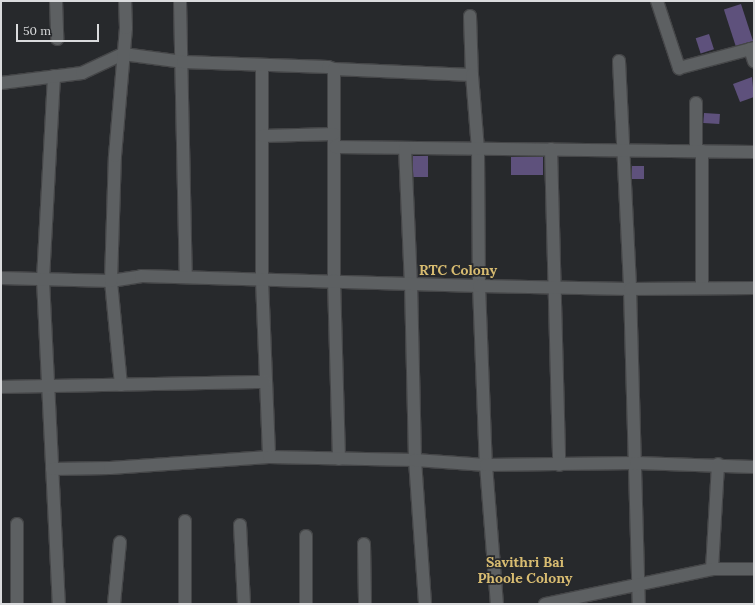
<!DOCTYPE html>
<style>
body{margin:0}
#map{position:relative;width:755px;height:605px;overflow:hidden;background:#27292c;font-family:Lora,serif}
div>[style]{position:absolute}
.building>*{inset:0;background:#5e517c;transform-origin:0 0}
.roads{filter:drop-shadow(1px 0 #454648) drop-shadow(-1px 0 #454648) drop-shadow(0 1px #454648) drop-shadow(0 -1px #454648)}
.minor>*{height:12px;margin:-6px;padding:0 6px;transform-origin:6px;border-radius:6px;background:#5d6062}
span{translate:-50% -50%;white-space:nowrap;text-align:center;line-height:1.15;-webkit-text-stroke:3.5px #27292c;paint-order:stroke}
.neighbourhood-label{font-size:14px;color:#d8bc71;font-weight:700}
.frame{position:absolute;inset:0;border:2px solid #dadbdd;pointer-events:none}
.scale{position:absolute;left:16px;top:24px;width:83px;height:18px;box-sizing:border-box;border:2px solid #dadbdd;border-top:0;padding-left:5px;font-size:12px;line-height:14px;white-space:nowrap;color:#dadbdd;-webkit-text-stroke:3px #27292c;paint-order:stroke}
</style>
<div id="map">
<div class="building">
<i style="left:741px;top:4px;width:39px;height:18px;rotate:72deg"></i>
<i style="left:709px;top:34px;width:16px;height:14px;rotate:72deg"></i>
<i style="clip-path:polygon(752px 77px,754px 97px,740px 102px,733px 84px)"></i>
<i style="left:704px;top:113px;width:16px;height:10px;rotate:4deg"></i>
<i style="left:413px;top:156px;width:15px;height:21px"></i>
<i style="left:511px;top:157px;width:32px;height:18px"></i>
<i style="left:632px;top:166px;width:12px;height:13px"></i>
</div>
<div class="roads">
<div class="minor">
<i style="left:56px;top:1px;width:38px;rotate:88deg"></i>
<i style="left:180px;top:1px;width:276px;rotate:88.8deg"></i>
<i style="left:657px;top:1px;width:71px;rotate:71.8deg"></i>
<i style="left:679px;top:68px;width:78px;rotate:-14.9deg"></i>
<i style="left:470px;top:16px;width:59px;rotate:88.1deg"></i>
<i style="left:750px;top:49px;width:13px;rotate:72deg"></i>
<i style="left:619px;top:61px;width:228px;rotate:87.2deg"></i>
<i style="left:630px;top:289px;width:315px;rotate:88.4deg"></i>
<i style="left:262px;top:65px;width:215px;rotate:90deg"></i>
<i style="left:262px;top:280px;width:177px;rotate:87.7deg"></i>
<i style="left:334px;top:69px;width:138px;rotate:2.5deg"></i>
<i style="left:472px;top:75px;width:75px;rotate:85.4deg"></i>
<i style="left:478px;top:150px;width:136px;rotate:89.6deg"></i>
<i style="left:479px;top:286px;width:179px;rotate:87.8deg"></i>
<i style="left:486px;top:465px;width:139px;rotate:85.5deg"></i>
<i style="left:54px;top:76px;width:204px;rotate:93.1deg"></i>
<i style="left:43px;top:280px;width:324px;rotate:87.2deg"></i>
<i style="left:1px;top:83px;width:82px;rotate:-7deg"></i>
<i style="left:82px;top:73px;width:45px;rotate:-24.9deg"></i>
<i style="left:123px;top:54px;width:61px;rotate:7.6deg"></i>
<i style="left:183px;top:62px;width:145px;rotate:2deg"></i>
<i style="left:328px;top:67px;width:6px;rotate:18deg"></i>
<i style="left:334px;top:69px;width:211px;rotate:90deg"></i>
<i style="left:334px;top:280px;width:179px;rotate:88.4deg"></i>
<i style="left:696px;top:103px;width:48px;rotate:90deg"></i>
<i style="left:262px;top:136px;width:72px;rotate:-1.6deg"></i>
<i style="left:335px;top:147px;width:419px;rotate:0.7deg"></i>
<i style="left:405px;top:148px;width:135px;rotate:87.5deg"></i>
<i style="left:411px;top:283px;width:177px;rotate:88.7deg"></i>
<i style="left:415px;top:460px;width:144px;rotate:86deg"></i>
<i style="left:551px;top:149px;width:316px;rotate:88.5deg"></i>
<i style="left:702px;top:151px;width:137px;rotate:90deg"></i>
<i style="left:1px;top:278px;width:110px;rotate:1.6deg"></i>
<i style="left:111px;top:281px;width:30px;rotate:-9deg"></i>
<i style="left:141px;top:276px;width:338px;rotate:1.7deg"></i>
<i style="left:479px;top:286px;width:151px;rotate:1.1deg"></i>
<i style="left:630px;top:289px;width:124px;rotate:-0.5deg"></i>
<i style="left:121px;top:385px;width:104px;rotate:-95.5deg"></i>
<i style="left:111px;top:281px;width:125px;rotate:-88.2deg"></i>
<i style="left:115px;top:156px;width:128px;rotate:-85.1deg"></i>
<i style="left:126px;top:28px;width:27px;rotate:-92deg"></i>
<i style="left:1px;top:387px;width:264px;rotate:-1.1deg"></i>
<i style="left:52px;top:469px;width:58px;rotate:-1deg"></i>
<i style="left:110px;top:468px;width:159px;rotate:-4deg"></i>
<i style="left:269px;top:457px;width:146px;rotate:1.2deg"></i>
<i style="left:415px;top:460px;width:71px;rotate:4deg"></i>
<i style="left:486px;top:465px;width:150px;rotate:-0.8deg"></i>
<i style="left:636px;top:463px;width:118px;rotate:1.9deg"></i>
<i style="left:17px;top:524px;width:80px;rotate:90deg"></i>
<i style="left:240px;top:525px;width:79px;rotate:87.1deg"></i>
<i style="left:306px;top:536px;width:68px;rotate:90deg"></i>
<i style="left:364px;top:544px;width:60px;rotate:89deg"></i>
<i style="left:712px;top:569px;width:105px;rotate:-86.7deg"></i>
<i style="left:114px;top:604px;width:62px;rotate:-84.5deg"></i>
<i style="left:185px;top:604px;width:83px;rotate:-90deg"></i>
<i style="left:545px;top:604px;width:171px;rotate:-11.8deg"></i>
<i style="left:712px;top:569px;width:42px"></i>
</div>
</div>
<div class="neighbourhood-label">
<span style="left:458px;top:270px">RTC Colony</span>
<span style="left:525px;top:570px">Savithri Bai<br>Phoole Colony</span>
</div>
<div class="frame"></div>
<div class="scale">50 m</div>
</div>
